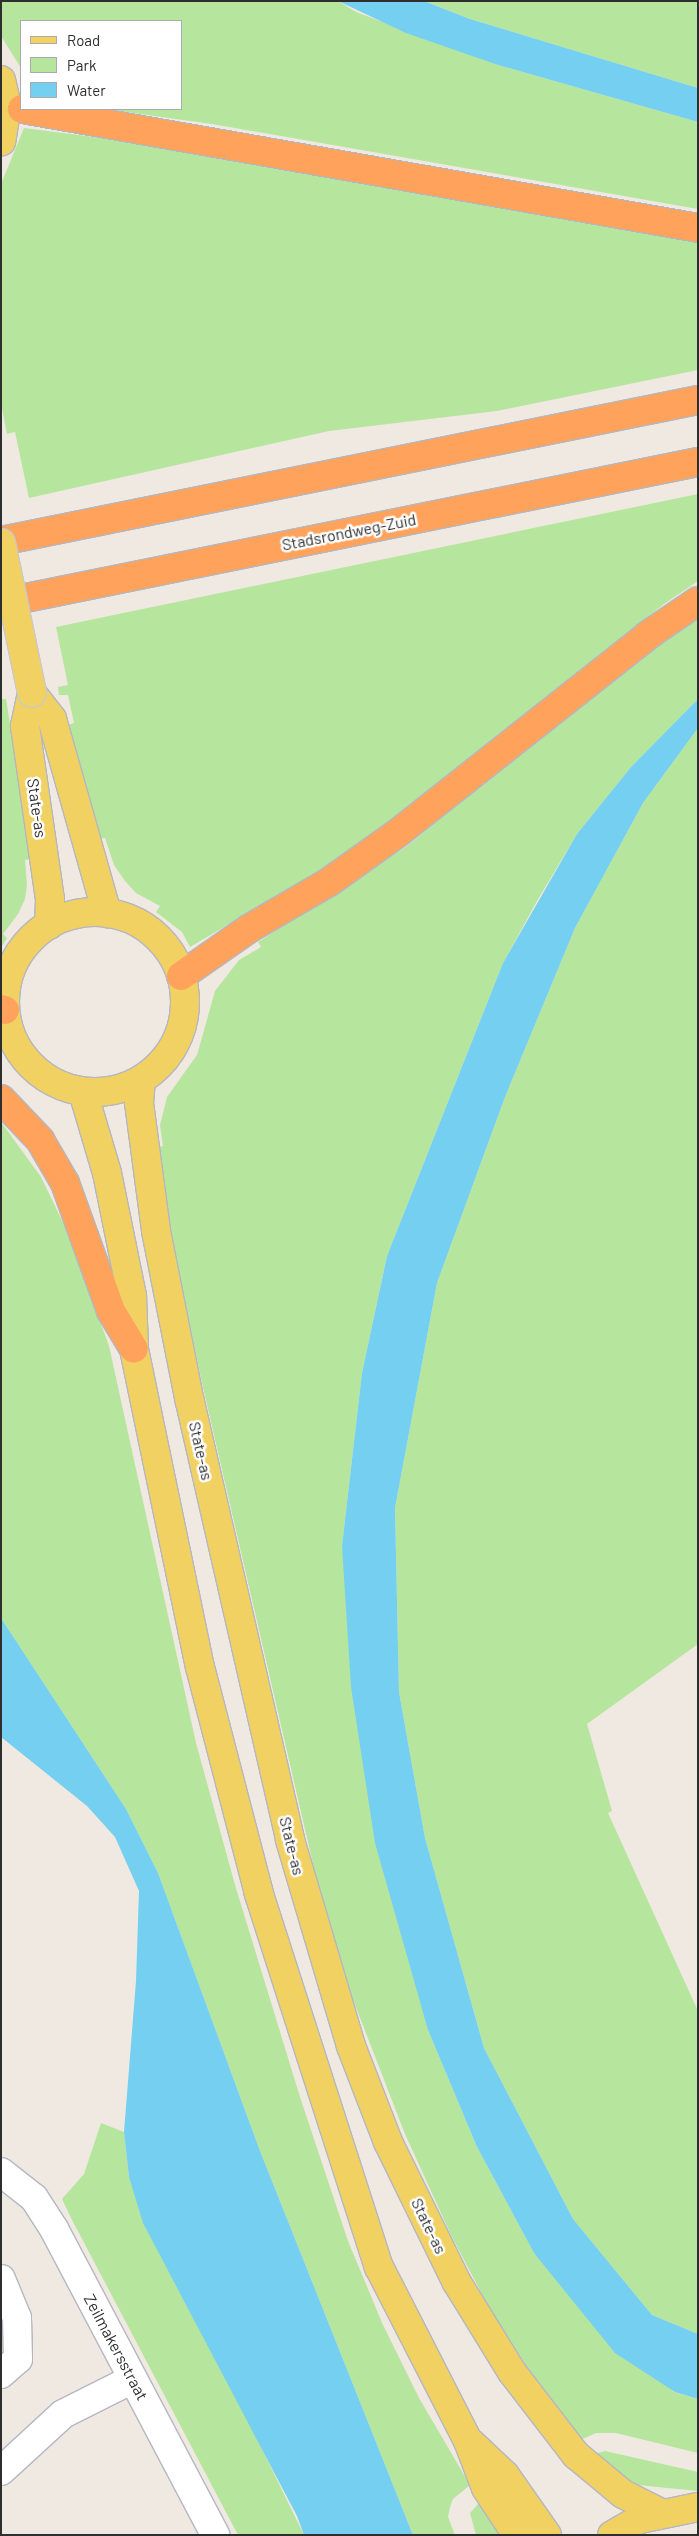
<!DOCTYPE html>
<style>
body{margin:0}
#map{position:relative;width:699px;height:2536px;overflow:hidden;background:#efe9e1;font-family:Barlow,sans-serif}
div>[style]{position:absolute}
.green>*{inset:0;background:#b6e59e}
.water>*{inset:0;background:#75cff0}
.roads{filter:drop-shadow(1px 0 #b4b7c1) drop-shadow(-1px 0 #b4b7c1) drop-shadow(0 1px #b4b7c1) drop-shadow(0 -1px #b4b7c1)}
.minor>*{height:28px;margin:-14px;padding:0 14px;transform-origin:14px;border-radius:14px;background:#fff}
.major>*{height:28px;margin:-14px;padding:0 14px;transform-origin:14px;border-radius:14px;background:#f2d163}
.major>.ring{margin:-14px;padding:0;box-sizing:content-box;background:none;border:28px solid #f2d163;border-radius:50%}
.highway>*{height:28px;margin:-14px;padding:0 14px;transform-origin:14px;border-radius:14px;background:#ffa35c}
.bridges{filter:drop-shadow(1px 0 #c9c9c9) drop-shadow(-1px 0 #c9c9c9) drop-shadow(0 1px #c9c9c9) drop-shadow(0 -1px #c9c9c9)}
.major-bridge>*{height:28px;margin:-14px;padding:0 14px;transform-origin:14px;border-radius:14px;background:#f2d163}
span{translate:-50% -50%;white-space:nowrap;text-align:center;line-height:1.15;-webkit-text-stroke:5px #fff;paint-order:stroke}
.street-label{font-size:16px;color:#2e2e2e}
.frame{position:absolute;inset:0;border:2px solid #2e2e2e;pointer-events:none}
.legend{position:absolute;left:20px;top:20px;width:162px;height:90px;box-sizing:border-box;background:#fff;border:1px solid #ababab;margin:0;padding:6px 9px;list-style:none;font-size:15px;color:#2e2e2e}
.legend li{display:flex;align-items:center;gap:10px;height:25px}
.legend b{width:25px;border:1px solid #ababab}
</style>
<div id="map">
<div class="green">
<i style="clip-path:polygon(1px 1px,338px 1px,356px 12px,498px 65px,698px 122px,698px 209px,212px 124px,104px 109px,181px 109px,181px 21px,21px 21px,21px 68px,1px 36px)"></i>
<i style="clip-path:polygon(424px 1px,698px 1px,698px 88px,470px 19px)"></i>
<i style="clip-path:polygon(24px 128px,126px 141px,698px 242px,698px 370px,497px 411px,329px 431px,29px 498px,15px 432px,7px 434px,1px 403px,1px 184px)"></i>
<i style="clip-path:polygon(698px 494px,698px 581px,664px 604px,390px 821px,321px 870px,190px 947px,182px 932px,156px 912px,160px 906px,136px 893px,125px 881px,114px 865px,105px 838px,98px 839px,68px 725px,74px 723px,68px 695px,59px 695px,58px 687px,68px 685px,56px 627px)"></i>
<i style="clip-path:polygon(698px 617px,698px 699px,631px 767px,577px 834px,537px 901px,503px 963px,387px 1256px,362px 1373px,342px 1546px,428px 2030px,477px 2147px,534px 2253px,674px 2392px,698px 2399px,698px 2453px,616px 2433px,596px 2433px,580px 2440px,543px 2392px,486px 2302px,451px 2235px,405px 2134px,352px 1997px,319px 1890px,202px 1383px,168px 1220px,157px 1147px,163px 1146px,160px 1125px,167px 1097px,197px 1055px,215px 991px,239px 960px,261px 947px,258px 942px,407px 846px,591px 696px)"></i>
<i style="clip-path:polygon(1px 699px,6px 699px,32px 859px,25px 860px,27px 885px,25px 899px,18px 914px,3px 934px,7px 938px,1px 948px)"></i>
<i style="clip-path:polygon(698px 728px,698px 1644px,587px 1724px,612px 1811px,608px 1813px,698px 2011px,698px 2334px,652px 2315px,573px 2219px,484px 2048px,425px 1838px,399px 1692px,395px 1508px,437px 1283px,505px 1097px,575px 928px,643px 803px)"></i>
<i style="clip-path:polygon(1px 1122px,41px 1177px,67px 1231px,109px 1346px,196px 1743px,235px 1885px,300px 2097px,348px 2241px,383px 2325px,419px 2398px,470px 2485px,453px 2499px,450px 2507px,448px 2517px,455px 2535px,413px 2535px,260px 2151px,158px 1873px,126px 1809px,1px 1618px)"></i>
<i style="clip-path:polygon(101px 2123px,124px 2132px,129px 2177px,304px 2535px,238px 2535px,71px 2218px,62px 2199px,84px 2174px)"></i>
<i style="clip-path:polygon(605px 2451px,698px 2472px,698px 2491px,637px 2485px,616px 2474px,594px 2454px)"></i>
<i style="clip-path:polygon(479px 2503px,501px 2535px,476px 2535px,470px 2513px)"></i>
</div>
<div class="water">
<i style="clip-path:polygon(338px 1px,424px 1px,470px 19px,698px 88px,698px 122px,498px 65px,406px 33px)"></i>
<i style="clip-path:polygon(698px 699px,698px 728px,643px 803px,575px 928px,505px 1097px,437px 1283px,395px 1508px,399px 1692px,425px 1838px,484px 2048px,573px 2219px,652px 2315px,698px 2334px,698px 2399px,675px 2392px,615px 2353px,534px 2253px,477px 2147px,428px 2030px,375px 1843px,351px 1687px,342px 1546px,362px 1373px,387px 1256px,503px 963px,577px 834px,631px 767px)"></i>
<i style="clip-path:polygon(1px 1618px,126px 1809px,158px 1873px,260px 2151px,413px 2535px,304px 2535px,297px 2516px,143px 2223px,129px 2177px,124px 2132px,136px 1981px,139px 1891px,115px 1837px,87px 1806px,1px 1737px)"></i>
</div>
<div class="roads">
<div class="minor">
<i style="left:1px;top:2172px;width:42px;rotate:38.2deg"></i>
<i style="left:34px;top:2198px;width:37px;rotate:57deg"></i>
<i style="left:54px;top:2229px;width:346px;rotate:62.2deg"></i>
<i style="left:1px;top:2279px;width:42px;rotate:67.7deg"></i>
<i style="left:17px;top:2318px;width:41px;rotate:88.6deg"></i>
<i style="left:18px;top:2359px;width:23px;rotate:139deg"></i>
<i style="left:1px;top:2471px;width:84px;rotate:-42.6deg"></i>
<i style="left:63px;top:2414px;width:78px;rotate:-26.6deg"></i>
</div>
<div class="major">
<i style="left:1px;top:80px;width:26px;rotate:77deg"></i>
<i style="left:7px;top:105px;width:37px;rotate:99deg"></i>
<i style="left:32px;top:693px;width:34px;rotate:102deg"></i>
<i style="left:25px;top:726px;width:175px;rotate:81.8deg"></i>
<i style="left:50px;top:899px;width:26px;rotate:92deg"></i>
<i style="left:32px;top:693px;width:33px;rotate:52deg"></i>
<i style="left:52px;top:719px;width:202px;rotate:74.2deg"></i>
<i class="ring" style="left:5px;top:912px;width:152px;height:152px"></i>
<i style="left:141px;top:1080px;width:23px;rotate:95deg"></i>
<i style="left:139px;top:1103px;width:129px;rotate:82.4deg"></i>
<i style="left:156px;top:1231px;width:174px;rotate:78.8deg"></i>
<i style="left:190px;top:1402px;width:449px;rotate:77.1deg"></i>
<i style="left:290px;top:1840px;width:215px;rotate:73.5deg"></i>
<i style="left:351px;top:2046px;width:103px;rotate:68.9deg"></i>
<i style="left:388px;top:2142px;width:155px;rotate:63.9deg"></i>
<i style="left:456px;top:2281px;width:107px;rotate:58.4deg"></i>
<i style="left:512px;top:2372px;width:105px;rotate:52.4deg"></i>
<i style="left:576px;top:2455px;width:61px;rotate:39.7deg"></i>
<i style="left:623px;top:2494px;width:42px;rotate:26.6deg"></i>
<i style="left:83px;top:1092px;width:84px;rotate:73.5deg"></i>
<i style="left:107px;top:1173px;width:126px;rotate:78.5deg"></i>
<i style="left:132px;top:1296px;width:53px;rotate:87.8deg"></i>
<i style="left:134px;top:1349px;width:325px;rotate:78.3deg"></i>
<i style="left:200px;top:1667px;width:235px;rotate:75.4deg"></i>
<i style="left:259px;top:1894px;width:392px;rotate:72.2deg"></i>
<i style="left:379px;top:2267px;width:195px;rotate:62.9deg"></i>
<i style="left:468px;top:2441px;width:50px;rotate:69deg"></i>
<i style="left:486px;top:2488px;width:56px;rotate:56.6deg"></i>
<i style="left:471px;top:2443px;width:47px;rotate:43.3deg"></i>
<i style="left:505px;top:2475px;width:73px;rotate:55deg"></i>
<i style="left:612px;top:2535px;width:32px;rotate:-30deg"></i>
<i style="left:640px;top:2519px;width:59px;rotate:-11.7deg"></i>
</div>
<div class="highway">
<i style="left:22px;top:109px;width:686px;rotate:9.98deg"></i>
<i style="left:1px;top:541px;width:711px;rotate:-11.44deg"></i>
<i style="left:1px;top:603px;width:711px;rotate:-11.44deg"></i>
<i style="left:181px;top:976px;width:84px;rotate:-34.8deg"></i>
<i style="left:250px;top:928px;width:91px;rotate:-30.2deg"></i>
<i style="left:329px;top:882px;width:86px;rotate:-35.5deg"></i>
<i style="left:399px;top:832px;width:318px;rotate:-38.3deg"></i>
<i style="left:648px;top:635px;width:60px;rotate:-34.2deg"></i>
<i style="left:1px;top:1009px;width:4px;rotate:14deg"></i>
<i style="left:1px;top:1099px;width:57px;rotate:46.4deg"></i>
<i style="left:40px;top:1140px;width:50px;rotate:59.8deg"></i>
<i style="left:65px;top:1183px;width:136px;rotate:70.2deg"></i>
<i style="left:111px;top:1311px;width:44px;rotate:58.8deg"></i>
</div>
</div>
<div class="bridges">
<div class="major-bridge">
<i style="left:1px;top:543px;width:153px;rotate:78.3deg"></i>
</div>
</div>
<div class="street-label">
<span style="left:349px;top:532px;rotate:-11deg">Stadsrondweg-Zuid</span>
<span style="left:37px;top:808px;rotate:82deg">State-as</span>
<span style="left:201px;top:1451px;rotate:77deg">State-as</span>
<span style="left:292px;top:1846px;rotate:76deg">State-as</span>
<span style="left:429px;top:2226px;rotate:64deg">State-as</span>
<span style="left:116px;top:2347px;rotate:62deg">Zeilmakersstraat</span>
</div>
<div class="frame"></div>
<ul class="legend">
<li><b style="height:6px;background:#f2d163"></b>Road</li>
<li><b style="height:14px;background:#b6e59e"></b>Park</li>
<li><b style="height:14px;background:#75cff0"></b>Water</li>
</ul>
</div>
